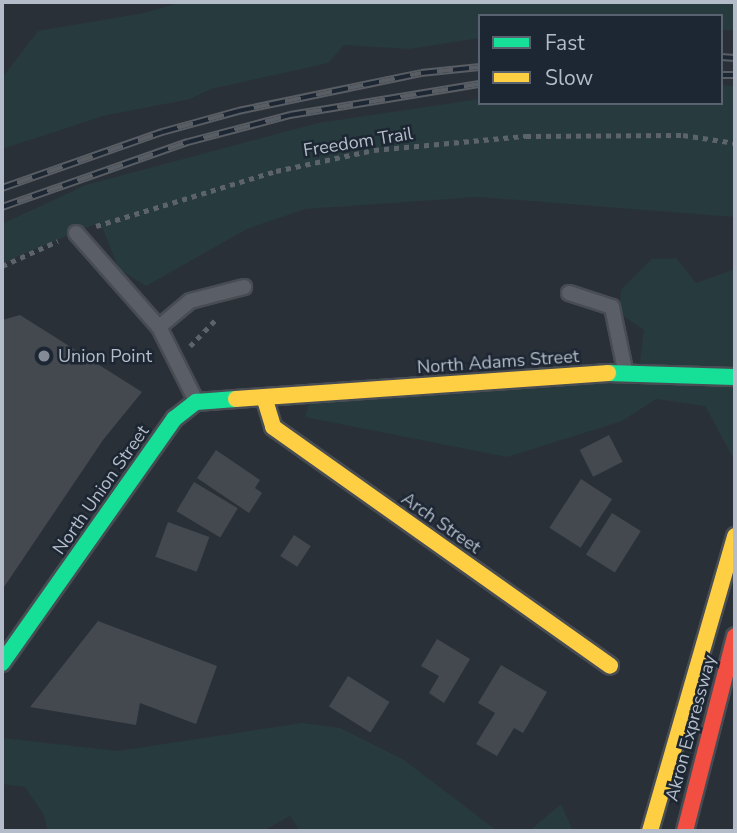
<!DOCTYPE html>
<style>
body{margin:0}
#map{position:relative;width:737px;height:833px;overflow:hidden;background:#2a3038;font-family:"Nunito Sans",sans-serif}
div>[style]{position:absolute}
.green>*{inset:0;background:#273a3e}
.building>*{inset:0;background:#444950;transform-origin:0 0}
.path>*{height:4.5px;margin-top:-2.25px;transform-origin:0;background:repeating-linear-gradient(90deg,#5d636a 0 5px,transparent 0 10px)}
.roads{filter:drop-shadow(2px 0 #484c53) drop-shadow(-2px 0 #484c53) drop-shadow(0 2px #484c53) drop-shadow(0 -2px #484c53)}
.lane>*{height:14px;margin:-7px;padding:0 7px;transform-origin:7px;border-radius:7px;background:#5a5e66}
.fast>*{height:16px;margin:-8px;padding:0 8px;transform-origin:8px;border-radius:8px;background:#16e098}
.slow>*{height:16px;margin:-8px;padding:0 8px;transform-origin:8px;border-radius:8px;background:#ffcf43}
.jam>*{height:16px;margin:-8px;padding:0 8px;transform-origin:8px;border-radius:8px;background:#f24e42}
.rail>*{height:8px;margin-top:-4px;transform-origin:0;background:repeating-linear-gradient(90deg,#1d2633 0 16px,#595d64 0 32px);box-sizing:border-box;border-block:2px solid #595d64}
.dots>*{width:19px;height:19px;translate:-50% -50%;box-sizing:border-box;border:4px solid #1d2633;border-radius:50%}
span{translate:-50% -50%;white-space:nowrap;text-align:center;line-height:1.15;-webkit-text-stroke:5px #1d2633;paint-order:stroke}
.street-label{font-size:18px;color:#b4bcc9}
.poi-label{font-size:18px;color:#b4bcc9}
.left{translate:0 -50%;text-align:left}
.frame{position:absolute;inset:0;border:4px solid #b4bcc9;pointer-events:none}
.legend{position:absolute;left:478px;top:14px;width:245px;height:91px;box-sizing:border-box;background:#1d2633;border:2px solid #59626f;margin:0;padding:9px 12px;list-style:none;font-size:21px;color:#b4bcc9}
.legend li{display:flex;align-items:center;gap:14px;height:35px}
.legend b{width:35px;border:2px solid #59626f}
</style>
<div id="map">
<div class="green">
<i style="clip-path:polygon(182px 2px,735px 2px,735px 30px,721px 30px,721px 16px,480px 16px,480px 38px,409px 49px,344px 45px,328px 63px,211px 89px,190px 99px,103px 116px,2px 149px,2px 78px,38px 31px,144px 13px)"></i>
<i style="clip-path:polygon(721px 85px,735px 86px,735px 217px,478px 197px,305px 209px,247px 229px,146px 286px,119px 269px,100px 222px,2px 263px,2px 224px,86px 185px,318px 123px,480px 99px,480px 103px,721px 103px)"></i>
<i style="clip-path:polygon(676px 258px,696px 283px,735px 269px,735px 461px,705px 406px,656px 399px,622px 421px,507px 457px,305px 417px,314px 388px,638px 377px,644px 330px,619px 313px,621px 290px,652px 259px)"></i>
<i style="clip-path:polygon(302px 723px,340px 728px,404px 760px,497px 831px,300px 831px,290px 816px,263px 831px,48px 831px,44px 815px,25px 787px,2px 784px,2px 738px,118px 751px)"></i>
<i style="clip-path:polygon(561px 804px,573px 831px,529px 831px)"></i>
</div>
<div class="building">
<i style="clip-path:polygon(20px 315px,142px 392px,103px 440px,2px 590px,2px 320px)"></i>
<i style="left:609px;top:435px;width:30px;height:33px;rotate:63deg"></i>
<i style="clip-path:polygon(216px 450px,260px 480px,255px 488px,262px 493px,249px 513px,197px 478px)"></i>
<i style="left:581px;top:479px;width:37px;height:58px;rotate:33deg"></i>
<i style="left:194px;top:482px;width:51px;height:34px;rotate:31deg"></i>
<i style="left:612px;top:513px;width:34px;height:49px;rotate:32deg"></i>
<i style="left:168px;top:522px;width:44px;height:37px;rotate:20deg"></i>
<i style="left:294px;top:535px;width:20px;height:25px;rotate:33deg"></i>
<i style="clip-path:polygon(98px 621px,217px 666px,196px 724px,140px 703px,136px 725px,30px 707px)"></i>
<i style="clip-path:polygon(437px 639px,470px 659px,444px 703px,429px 693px,439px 676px,421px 666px)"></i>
<i style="clip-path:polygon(501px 665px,547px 692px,523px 733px,514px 728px,497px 756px,476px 744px,495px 713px,478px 703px)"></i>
<i style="left:348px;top:676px;width:49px;height:36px;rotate:32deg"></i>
</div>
<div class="path">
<i style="left:96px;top:226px;width:188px;rotate:-17deg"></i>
<i style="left:276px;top:171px;width:100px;rotate:-12.1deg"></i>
<i style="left:374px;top:150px;width:153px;rotate:-5.3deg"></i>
<i style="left:526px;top:136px;width:157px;rotate:-0.4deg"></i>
<i style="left:683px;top:135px;width:53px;rotate:8.7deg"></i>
<i style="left:2px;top:266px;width:61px;rotate:-24.1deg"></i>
<i style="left:190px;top:346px;width:40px;rotate:-46deg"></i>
</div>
<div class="roads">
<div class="lane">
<i style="left:76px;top:233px;width:125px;rotate:48.6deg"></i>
<i style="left:159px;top:327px;width:83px;rotate:63.4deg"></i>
<i style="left:569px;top:293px;width:45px;rotate:18deg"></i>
<i style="left:612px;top:307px;width:64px;rotate:78.3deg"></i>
<i style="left:159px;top:327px;width:40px;rotate:-40deg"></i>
<i style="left:190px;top:301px;width:56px;rotate:-14.5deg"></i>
</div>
<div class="fast">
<i style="left:608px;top:373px;width:126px;rotate:1.8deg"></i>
<i style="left:2px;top:663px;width:299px;rotate:-54.8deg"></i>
<i style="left:174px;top:419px;width:28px;rotate:-38deg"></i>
<i style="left:196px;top:402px;width:40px;rotate:-4.3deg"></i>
</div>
<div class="slow">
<i style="left:236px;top:399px;width:373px;rotate:-4deg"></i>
<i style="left:265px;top:400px;width:28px;rotate:73deg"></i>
<i style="left:273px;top:427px;width:413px;rotate:35.3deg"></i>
<i style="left:650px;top:831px;width:307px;rotate:-73.9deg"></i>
</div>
<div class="jam">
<i style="left:685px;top:831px;width:201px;rotate:-75.6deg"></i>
</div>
</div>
<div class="rail">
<i style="left:721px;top:57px;width:14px;rotate:4deg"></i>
<i style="left:721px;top:75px;width:14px"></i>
<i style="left:2px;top:188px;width:170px;rotate:-19.3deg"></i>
<i style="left:162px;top:132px;width:79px;rotate:-15.4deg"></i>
<i style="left:238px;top:111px;width:187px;rotate:-11.7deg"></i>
<i style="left:421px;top:73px;width:59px;rotate:-5.8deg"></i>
<i style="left:2px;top:207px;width:197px;rotate:-19.3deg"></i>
<i style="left:188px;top:142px;width:106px;rotate:-14.8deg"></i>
<i style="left:290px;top:115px;width:193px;rotate:-9.3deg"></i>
</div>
<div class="dots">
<i style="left:44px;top:356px;background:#848b96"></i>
</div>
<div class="street-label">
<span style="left:358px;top:142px;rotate:-9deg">Freedom Trail</span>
<span style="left:498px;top:362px;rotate:-4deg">North Adams Street</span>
<span style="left:101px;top:490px;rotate:-55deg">North Union Street</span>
<span style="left:441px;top:523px;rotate:35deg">Arch Street</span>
<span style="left:691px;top:728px;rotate:-75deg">Akron Expressway</span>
</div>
<div class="poi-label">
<span class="left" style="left:58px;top:356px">Union Point</span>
</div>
<div class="frame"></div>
<ul class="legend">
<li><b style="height:9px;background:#16e098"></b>Fast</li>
<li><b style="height:9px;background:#ffcf43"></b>Slow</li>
</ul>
</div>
